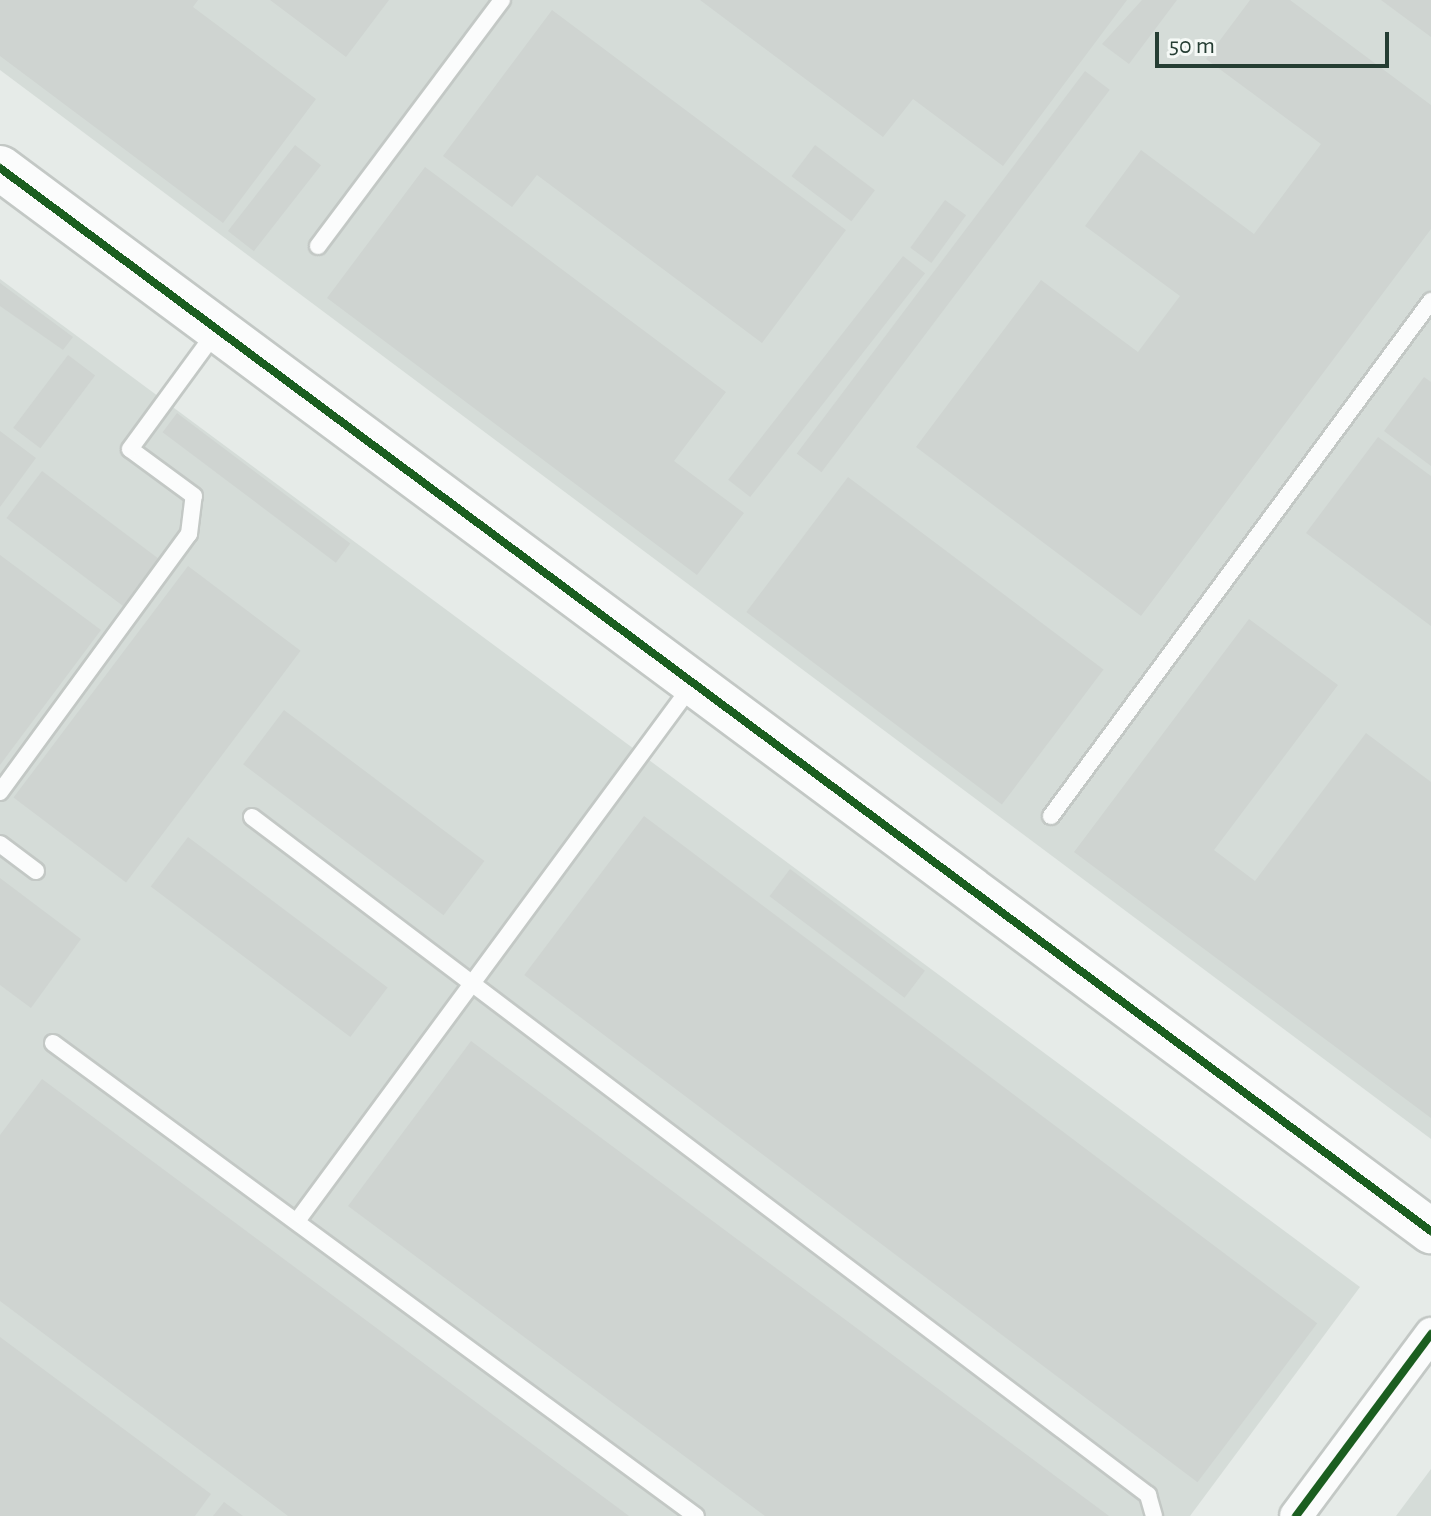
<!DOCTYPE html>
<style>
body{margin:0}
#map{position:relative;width:1431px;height:1516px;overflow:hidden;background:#e6ebe8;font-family:"Alegreya Sans",sans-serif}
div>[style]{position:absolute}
.built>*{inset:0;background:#d5dcd8}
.building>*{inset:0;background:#cfd4d1;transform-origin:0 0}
.roads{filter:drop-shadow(2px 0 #c3c8c5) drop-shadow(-2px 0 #c3c8c5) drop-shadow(0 2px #c3c8c5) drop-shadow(0 -2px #c3c8c5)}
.lane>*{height:16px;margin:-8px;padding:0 8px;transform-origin:8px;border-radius:8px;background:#fbfcfc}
.street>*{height:32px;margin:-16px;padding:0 16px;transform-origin:16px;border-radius:16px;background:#fbfcfc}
.secondary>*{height:44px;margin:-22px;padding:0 22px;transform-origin:22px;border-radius:22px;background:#fbfcfc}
.cycleway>*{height:8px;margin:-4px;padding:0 4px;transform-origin:4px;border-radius:4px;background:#1b5e20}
span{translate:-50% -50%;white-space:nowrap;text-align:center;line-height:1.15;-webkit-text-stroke:6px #f5f9f6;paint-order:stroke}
.scale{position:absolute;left:1155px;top:32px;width:234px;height:36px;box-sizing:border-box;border:4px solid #253d33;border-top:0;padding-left:10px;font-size:24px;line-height:28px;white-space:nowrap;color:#253d33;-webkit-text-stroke:6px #f5f9f6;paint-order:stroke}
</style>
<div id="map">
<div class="built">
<i style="clip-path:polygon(0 0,1431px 0,1431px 1139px,0 70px)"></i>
<i style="clip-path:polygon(0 279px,1360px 1287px,1190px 1516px,0 1516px)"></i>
<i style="clip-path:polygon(1431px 1469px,1431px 1516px,1396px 1516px)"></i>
</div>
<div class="building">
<i style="clip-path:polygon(0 0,198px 0,193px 7px,316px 99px,223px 223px,0 56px)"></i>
<i style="clip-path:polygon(270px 0,389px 0,346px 57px)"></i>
<i style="clip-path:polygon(700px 0,1127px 0,1003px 166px,913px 99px,883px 137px)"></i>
<i style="clip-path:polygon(1142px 0,1177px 0,1129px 64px,1102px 44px)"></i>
<i style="clip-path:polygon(1250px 0,1290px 0,1431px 105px,1431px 229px,1141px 616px,916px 447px,1041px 280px,1138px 352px,1180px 296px,1085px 226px,1141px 150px,1254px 234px,1321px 144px,1206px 59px)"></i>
<i style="clip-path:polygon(1381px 0,1431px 0,1431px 37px)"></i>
<i style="clip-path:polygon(552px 10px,846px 230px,762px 343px,537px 175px,512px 207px,443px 156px)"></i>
<i style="left:1085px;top:71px;width:31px;height:479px;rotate:37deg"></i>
<i style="left:295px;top:145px;width:33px;height:109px;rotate:38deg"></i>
<i style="left:815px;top:145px;width:75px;height:39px;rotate:37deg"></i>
<i style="clip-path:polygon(425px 167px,726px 392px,674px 461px,744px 513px,697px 575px,327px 298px)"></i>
<i style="left:945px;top:200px;width:26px;height:59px;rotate:36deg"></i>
<i style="left:903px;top:256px;width:28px;height:284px;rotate:38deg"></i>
<i style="clip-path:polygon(0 283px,73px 337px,63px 350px,0 306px)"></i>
<i style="left:68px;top:355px;width:34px;height:91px;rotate:37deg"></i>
<i style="clip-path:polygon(1424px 377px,1431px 382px,1431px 466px,1384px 431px)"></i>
<i style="left:177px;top:413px;width:217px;height:24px;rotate:37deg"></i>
<i style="clip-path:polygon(0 431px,36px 458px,0 507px)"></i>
<i style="clip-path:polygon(1378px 437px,1431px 476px,1431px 626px,1306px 533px)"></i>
<i style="left:42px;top:471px;width:146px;height:59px;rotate:37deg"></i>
<i style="left:848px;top:477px;width:320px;height:169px;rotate:37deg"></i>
<i style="clip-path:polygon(0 555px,101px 630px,0 765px)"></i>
<i style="left:188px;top:566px;width:141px;height:290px;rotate:37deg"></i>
<i style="clip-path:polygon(1249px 619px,1338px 685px,1214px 850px,1255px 881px,1366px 733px,1431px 782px,1431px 1118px,1074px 852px)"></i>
<i style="left:284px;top:710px;width:251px;height:68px;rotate:37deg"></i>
<i style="left:644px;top:816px;width:843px;height:199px;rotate:37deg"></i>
<i style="left:188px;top:837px;width:250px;height:62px;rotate:37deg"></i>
<i style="left:790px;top:869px;width:169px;height:34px;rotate:37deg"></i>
<i style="clip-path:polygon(0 878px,81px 939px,31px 1008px,0 985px)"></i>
<i style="clip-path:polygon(471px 1041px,1109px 1516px,765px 1516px,348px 1206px)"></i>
<i style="clip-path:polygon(42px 1079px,629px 1516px,288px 1516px,0 1301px,0 1135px)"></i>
<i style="clip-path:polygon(0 1337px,211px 1494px,195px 1516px,0 1516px)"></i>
<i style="clip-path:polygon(224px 1502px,243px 1516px,213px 1516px)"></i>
</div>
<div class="roads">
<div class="lane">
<i style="left:318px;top:246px;width:307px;rotate:-53.2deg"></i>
<i style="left:0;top:792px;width:320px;rotate:-53.8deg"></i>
<i style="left:189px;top:534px;width:38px;rotate:-83deg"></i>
<i style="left:194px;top:496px;width:79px;rotate:-143.7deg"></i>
<i style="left:130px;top:449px;width:147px;rotate:-53.8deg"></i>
<i style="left:1051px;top:816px;width:640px;rotate:-53.58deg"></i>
<i style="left:252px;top:817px;width:1124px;rotate:37.11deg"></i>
<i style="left:1148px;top:1495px;width:22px;rotate:74deg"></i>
<i style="left:0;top:844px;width:45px;rotate:36.9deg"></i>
<i style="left:53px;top:1043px;width:798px;rotate:36.34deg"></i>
<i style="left:297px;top:1221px;width:666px;rotate:-53.61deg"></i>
</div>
<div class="street">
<i style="left:1296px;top:1516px;width:227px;rotate:-53.4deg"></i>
</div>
<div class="secondary">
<i style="left:0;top:168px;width:1783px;rotate:36.61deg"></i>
</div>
</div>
<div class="cycleway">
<i style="left:0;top:168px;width:1783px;rotate:36.61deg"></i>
<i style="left:1296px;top:1516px;width:227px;rotate:-53.4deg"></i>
</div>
<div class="scale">50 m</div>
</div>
